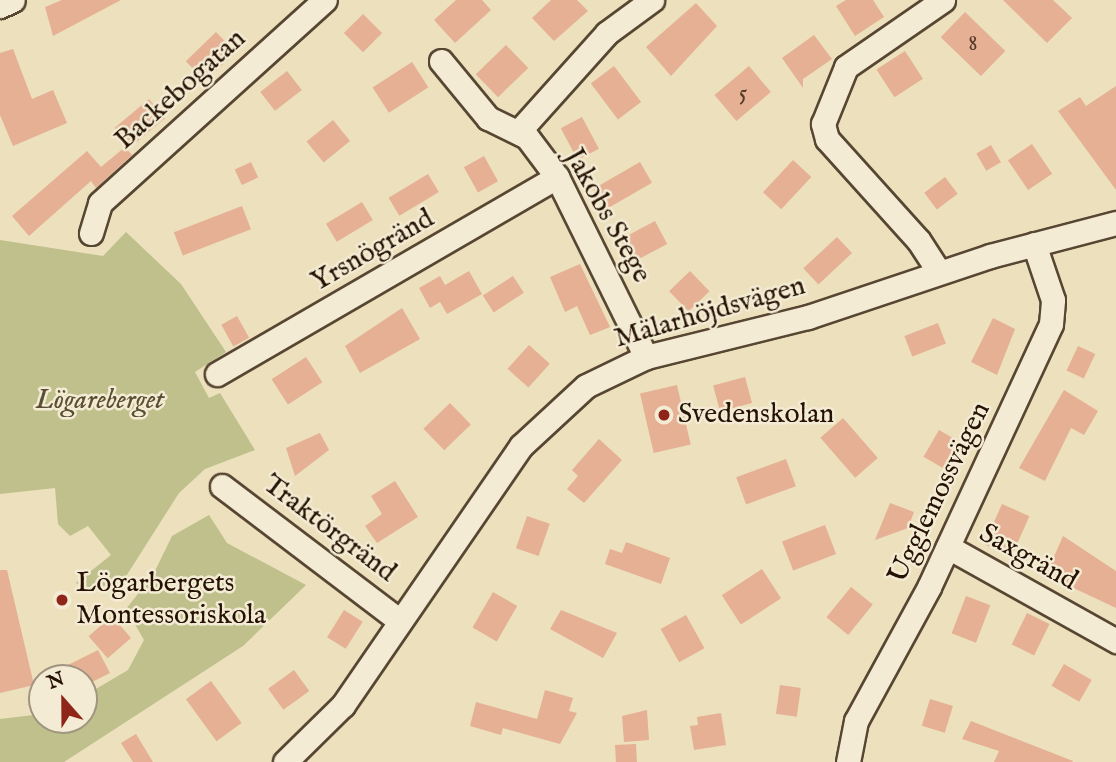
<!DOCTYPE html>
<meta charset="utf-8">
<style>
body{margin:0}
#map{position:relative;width:1116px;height:762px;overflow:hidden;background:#ece0bd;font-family:"IM FELL English",serif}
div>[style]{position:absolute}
.green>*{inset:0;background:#bfc08c}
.building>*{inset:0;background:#e5b093;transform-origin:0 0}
.roads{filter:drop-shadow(2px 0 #574632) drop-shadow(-2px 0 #574632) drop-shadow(0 2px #574632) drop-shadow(0 -2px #574632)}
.minor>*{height:23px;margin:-11.5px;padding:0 11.5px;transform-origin:11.5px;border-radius:11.5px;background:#f3ebd4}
.dots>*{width:19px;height:19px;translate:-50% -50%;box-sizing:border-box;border:4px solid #f3ebd4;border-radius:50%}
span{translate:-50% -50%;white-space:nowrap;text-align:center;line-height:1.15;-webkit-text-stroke:5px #f3ebd4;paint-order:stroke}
.number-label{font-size:24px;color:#553a27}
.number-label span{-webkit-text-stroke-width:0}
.street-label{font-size:28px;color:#251203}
.park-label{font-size:28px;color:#5b4f33;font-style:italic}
.poi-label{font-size:28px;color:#251203}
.left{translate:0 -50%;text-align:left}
.north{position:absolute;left:28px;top:664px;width:70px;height:70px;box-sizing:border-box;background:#f3ebd4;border:2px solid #a19480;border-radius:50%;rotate:339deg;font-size:19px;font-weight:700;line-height:28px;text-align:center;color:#251203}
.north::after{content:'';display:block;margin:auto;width:24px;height:32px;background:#8f2418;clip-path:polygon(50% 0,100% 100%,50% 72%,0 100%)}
</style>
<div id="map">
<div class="green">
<i style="clip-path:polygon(126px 232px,181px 284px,226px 352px,195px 372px,209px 398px,220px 393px,255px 450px,205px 469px,179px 493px,123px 581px,88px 590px,76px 583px,111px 555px,88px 526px,70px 536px,58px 524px,55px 488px,0 494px,0 240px,103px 256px)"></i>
<i style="clip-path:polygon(209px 515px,227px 543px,306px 585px,243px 646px,64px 762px,0 762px,0 719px,42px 714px,42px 720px,84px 720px,84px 696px,128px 670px,144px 640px,126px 609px,153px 575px,172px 536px)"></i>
</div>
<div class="building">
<i style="clip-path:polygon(62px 0,121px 0,53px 36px,45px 7px)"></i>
<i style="clip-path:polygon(456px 0,482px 0,491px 10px,455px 43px,434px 20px)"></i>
<i style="clip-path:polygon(551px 0,577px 0,588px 11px,554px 41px,532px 18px)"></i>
<i style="clip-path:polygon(846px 0,873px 0,884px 17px,855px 36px,836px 6px)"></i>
<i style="clip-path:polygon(1003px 0,1053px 0,1072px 18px,1047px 43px)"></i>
<i style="clip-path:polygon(696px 3px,717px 26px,671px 76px,646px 47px)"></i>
<i style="left:965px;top:12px;width:56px;height:35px;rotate:44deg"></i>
<i style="left:363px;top:14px;width:27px;height:27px;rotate:45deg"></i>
<i style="left:216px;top:32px;width:28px;height:42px;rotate:46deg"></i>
<i style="clip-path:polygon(814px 35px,832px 59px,803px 79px,803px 88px,782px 58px)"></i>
<i style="left:506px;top:45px;width:32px;height:42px;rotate:46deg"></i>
<i style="clip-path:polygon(13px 49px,32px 99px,53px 90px,67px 123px,13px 146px,0 115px,0 53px)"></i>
<i style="left:905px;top:51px;width:33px;height:34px;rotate:57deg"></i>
<i style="left:412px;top:62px;width:30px;height:47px;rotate:57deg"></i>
<i style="left:614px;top:66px;width:45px;height:29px;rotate:53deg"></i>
<i style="left:749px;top:66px;width:34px;height:45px;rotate:50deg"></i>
<i style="left:287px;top:71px;width:24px;height:34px;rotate:52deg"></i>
<i style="clip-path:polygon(1116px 86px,1116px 190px,1058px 111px,1080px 97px,1086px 106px)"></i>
<i style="left:149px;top:99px;width:25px;height:45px;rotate:50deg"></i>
<i style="left:582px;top:117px;width:36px;height:24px;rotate:62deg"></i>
<i style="left:333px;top:120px;width:27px;height:34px;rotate:51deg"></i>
<i style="left:1032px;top:144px;width:36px;height:29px;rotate:56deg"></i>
<i style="left:991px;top:145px;width:20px;height:17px;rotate:60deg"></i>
<i style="clip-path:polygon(125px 147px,132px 155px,96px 188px,91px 181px,29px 236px,12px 216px,87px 151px,101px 167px)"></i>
<i style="left:484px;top:156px;width:29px;height:23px;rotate:61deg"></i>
<i style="left:793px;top:160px;width:25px;height:44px;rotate:43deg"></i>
<i style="left:251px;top:162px;width:17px;height:18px;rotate:65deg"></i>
<i style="left:640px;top:162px;width:24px;height:54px;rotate:60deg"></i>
<i style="left:428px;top:174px;width:21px;height:46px;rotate:59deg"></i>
<i style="left:945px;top:177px;width:21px;height:26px;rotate:53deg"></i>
<i style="left:362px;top:202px;width:21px;height:42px;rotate:59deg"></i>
<i style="left:242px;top:206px;width:25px;height:73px;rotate:69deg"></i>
<i style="left:655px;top:221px;width:26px;height:40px;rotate:62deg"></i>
<i style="left:837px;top:237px;width:22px;height:46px;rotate:47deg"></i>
<i style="clip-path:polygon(580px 264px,610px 327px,590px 335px,577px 306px,565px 312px,550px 277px)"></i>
<i style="clip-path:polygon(469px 271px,482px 294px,447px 314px,440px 302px,430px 308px,419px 288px,440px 276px,445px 285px)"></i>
<i style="left:690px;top:271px;width:28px;height:29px;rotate:46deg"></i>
<i style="left:513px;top:276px;width:20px;height:36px;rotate:57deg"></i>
<i style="clip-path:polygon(402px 308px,420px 339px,360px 373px,345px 346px)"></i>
<i style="left:237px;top:316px;width:25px;height:18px;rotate:61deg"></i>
<i style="clip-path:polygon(993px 318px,1015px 329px,997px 375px,971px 362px)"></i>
<i style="left:938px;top:323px;width:22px;height:36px;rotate:69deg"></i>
<i style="left:529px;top:345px;width:28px;height:32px;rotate:42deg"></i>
<i style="left:1078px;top:346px;width:19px;height:27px;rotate:25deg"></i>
<i style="left:306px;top:357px;width:30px;height:41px;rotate:57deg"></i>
<i style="left:745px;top:377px;width:27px;height:33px;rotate:75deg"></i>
<i style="left:677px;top:385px;width:61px;height:38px;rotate:77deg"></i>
<i style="clip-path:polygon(1064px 390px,1098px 411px,1084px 435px,1071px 428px,1045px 481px,1019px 468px)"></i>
<i style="left:450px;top:403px;width:30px;height:37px;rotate:46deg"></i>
<i style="left:843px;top:418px;width:53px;height:30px;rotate:49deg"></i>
<i style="left:939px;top:430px;width:30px;height:31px;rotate:30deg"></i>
<i style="clip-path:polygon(320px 433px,329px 450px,295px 476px,286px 448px)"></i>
<i style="clip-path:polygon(599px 439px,622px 460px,584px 503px,567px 489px,578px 476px,572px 470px)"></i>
<i style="left:786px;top:459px;width:29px;height:53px;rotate:70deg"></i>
<i style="clip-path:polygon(395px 481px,418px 517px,377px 543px,365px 526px,382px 514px,371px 496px)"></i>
<i style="clip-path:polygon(890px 503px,914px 512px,908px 528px,875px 540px)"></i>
<i style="left:1002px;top:504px;width:30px;height:44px;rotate:24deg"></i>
<i style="left:527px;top:516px;width:24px;height:34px;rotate:19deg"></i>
<i style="left:825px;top:525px;width:31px;height:46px;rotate:69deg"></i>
<i style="clip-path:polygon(1063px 536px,1116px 571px,1116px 608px,1046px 575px)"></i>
<i style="clip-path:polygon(626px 542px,670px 558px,661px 584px,605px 564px,610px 549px,622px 553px)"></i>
<i style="left:762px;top:569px;width:35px;height:48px;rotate:57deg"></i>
<i style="clip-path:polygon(0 570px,7px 570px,34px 685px,0 693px)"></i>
<i style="left:851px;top:587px;width:28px;height:39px;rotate:39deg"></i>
<i style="left:493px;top:592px;width:28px;height:41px;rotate:30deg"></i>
<i style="left:966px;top:596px;width:26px;height:40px;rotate:21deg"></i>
<i style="left:344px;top:610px;width:22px;height:32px;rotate:32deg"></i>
<i style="clip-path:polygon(561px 610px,617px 633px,603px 658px,550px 629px)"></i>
<i style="left:1027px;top:613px;width:25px;height:35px;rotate:26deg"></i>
<i style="left:686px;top:615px;width:38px;height:29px;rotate:61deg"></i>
<i style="left:112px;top:616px;width:29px;height:31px;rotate:49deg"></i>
<i style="clip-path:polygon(98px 650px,110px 673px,84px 686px,84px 678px,42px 678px)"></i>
<i style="left:1064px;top:664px;width:32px;height:25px;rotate:30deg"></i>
<i style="left:294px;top:670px;width:26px;height:32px;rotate:54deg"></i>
<i style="left:211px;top:681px;width:52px;height:31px;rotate:54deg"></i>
<i style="left:780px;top:685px;width:21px;height:29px;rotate:8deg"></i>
<i style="clip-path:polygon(545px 690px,573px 698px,569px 711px,577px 713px,560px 744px,503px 728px,501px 735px,470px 726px,476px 702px,537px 719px)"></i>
<i style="left:930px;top:699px;width:24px;height:28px;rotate:17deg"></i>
<i style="clip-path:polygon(647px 710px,649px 740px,624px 742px,622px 716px)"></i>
<i style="clip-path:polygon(721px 713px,726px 745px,694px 750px,690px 726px,698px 725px,697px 717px)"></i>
<i style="clip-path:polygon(971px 721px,1073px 761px,1072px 762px,994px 762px,999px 751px,962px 739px)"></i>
<i style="clip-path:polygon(136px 734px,153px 762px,133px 762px,121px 743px)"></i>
<i style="left:636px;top:744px;width:18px;height:21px;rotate:87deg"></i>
</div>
<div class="roads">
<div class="minor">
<i style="left:0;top:6px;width:14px;rotate:-25deg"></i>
<i style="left:441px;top:61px;width:74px;rotate:50.5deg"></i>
<i style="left:488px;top:118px;width:43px;rotate:26deg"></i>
<i style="left:527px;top:137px;width:50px;rotate:53.1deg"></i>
<i style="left:557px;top:177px;width:201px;rotate:63.7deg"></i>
<i style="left:520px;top:130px;width:130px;rotate:-48.1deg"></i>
<i style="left:607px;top:33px;width:56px;rotate:-36.3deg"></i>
<i style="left:91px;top:233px;width:31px;rotate:-73deg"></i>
<i style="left:100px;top:203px;width:303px;rotate:-42.1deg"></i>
<i style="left:939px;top:272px;width:38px;rotate:-123deg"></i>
<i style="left:918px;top:240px;width:136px;rotate:-132deg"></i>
<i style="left:827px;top:139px;width:16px;rotate:-105deg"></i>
<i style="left:823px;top:124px;width:61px;rotate:-68deg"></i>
<i style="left:846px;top:67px;width:118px;rotate:-34.6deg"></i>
<i style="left:217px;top:374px;width:393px;rotate:-30.1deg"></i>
<i style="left:222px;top:486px;width:223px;rotate:37.2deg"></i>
<i style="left:948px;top:547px;width:193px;rotate:29.2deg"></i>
<i style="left:285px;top:762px;width:81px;rotate:-44.5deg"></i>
<i style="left:343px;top:705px;width:314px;rotate:-55.5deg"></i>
<i style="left:521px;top:446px;width:88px;rotate:-42.7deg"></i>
<i style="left:586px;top:386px;width:67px;rotate:-25.8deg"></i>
<i style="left:646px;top:357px;width:167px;rotate:-13.9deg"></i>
<i style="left:808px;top:317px;width:192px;rotate:-18.5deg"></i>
<i style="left:990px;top:256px;width:130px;rotate:-14.7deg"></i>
<i style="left:848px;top:762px;width:42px;rotate:-79deg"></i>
<i style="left:856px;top:721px;width:153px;rotate:-61.4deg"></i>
<i style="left:929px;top:587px;width:290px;rotate:-65.1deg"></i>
<i style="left:1051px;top:324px;width:24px;rotate:-85deg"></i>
<i style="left:1053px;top:300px;width:59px;rotate:-108.7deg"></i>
</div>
</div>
<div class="dots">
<i style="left:664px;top:415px;background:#8f2418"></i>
<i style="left:62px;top:600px;background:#8f2418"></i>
</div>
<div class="number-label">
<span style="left:973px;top:44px">8</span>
<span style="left:743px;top:94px">5</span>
</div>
<div class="street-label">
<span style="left:181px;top:90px;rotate:-42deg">Backebogatan</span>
<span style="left:607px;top:216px;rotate:61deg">Jakobs Stege</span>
<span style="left:373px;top:251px;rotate:-30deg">Yrsnögränd</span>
<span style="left:710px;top:313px;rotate:-16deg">Mälarhöjdsvägen</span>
<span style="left:940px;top:493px;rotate:-64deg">Ugglemossvägen</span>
<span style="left:329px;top:529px;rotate:37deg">Traktörgränd</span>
<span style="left:1028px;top:558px;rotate:29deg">Saxgränd</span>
</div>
<div class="park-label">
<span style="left:100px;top:401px">Lögareberget</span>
</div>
<div class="poi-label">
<span class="left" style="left:678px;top:415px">Svedenskolan</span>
<span class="left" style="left:76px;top:600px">Lögarbergets<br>Montessoriskola</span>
</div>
<div class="north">N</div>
</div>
